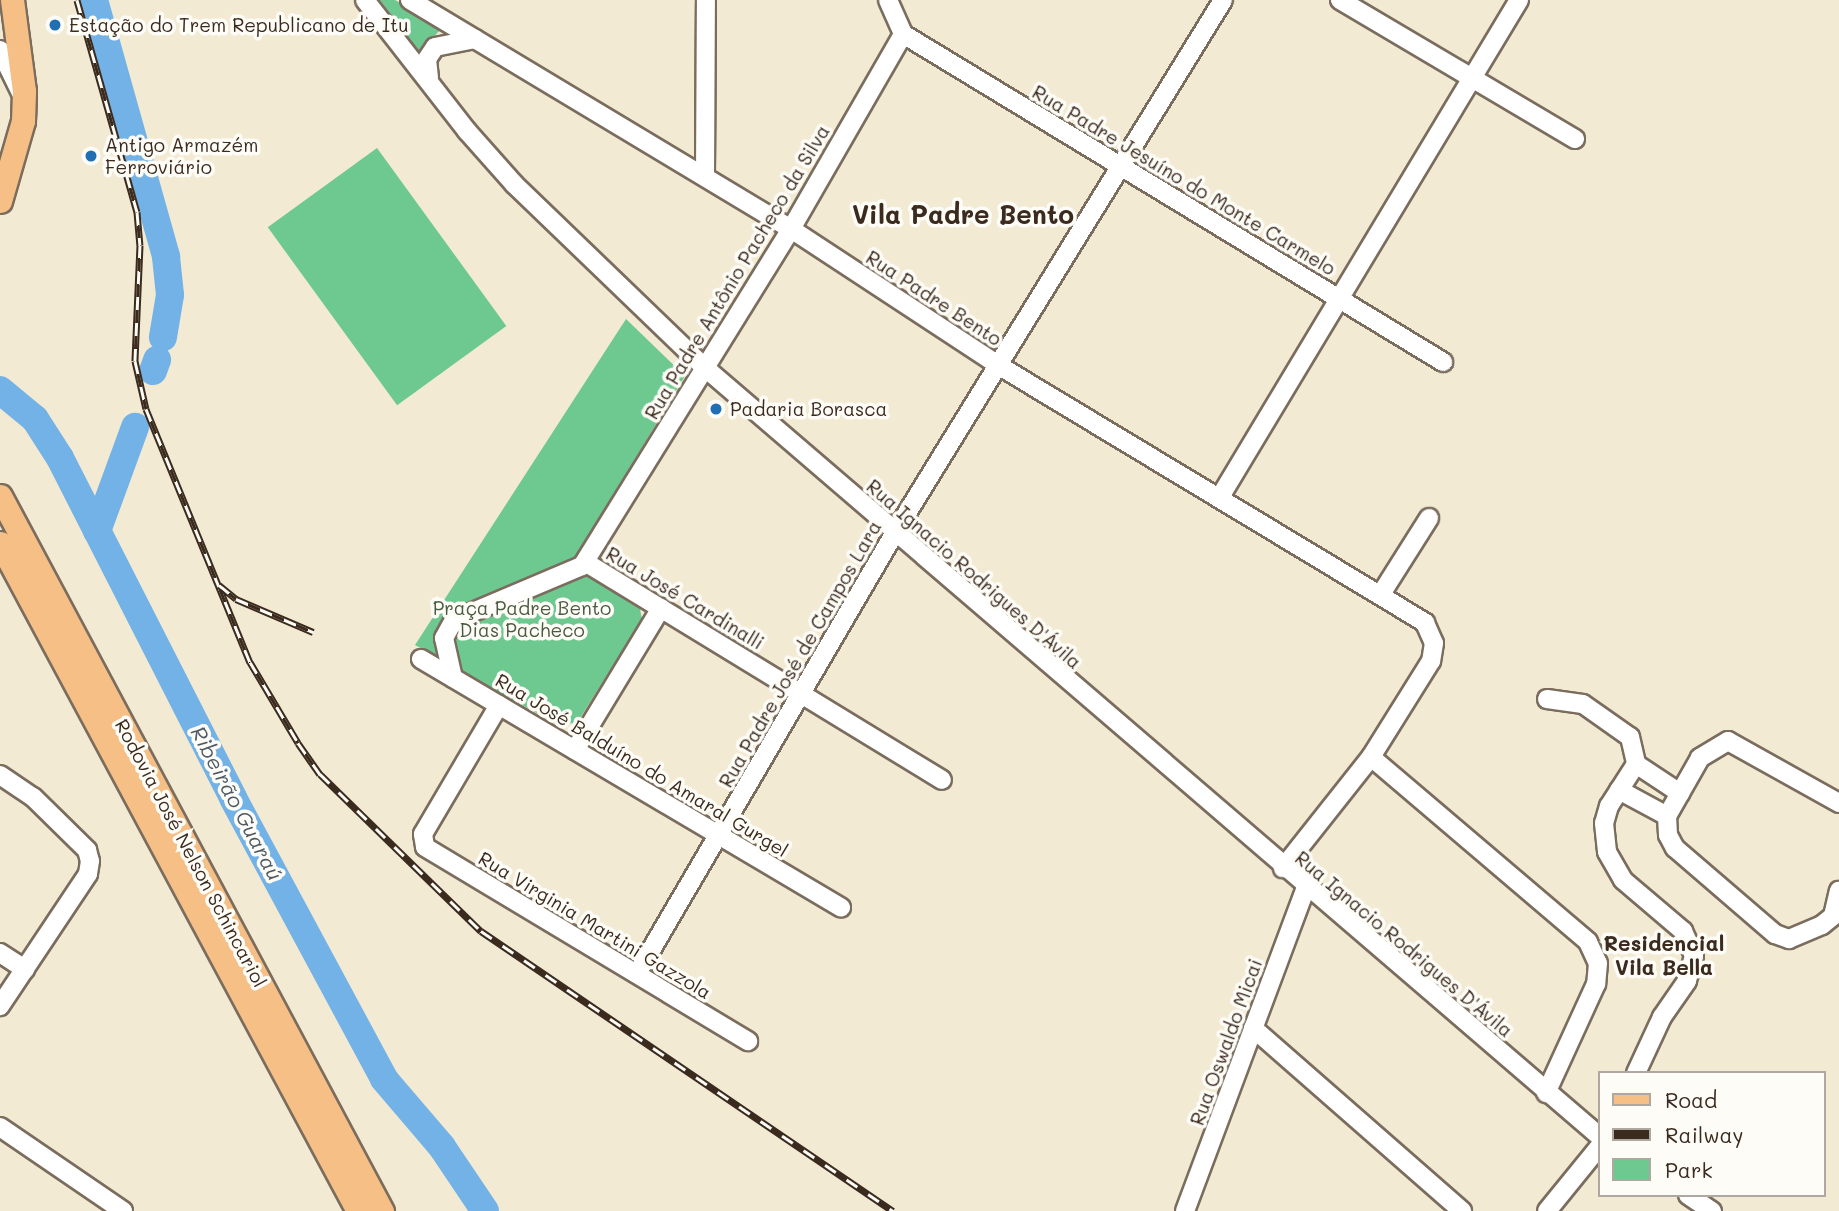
<!DOCTYPE html>
<meta charset="utf-8">
<style>
body{margin:0}
#map{position:relative;width:1839px;height:1211px;overflow:hidden;background:#f3ead4;font-family:Mali,sans-serif}
div>[style]{position:absolute}
.green>*{inset:0;background:#6ec990;transform-origin:0 0}
.river>*{height:28px;margin:-14px;padding:0 14px;transform-origin:14px;border-radius:14px;background:#72b2e6}
.roads{filter:drop-shadow(2px 0 #7b6d5e) drop-shadow(-2px 0 #7b6d5e) drop-shadow(0 2px #7b6d5e) drop-shadow(0 -2px #7b6d5e)}
.minor>*{height:18px;margin:-9px;padding:0 9px;transform-origin:9px;border-radius:9px;background:#fff}
.major>*{height:23px;margin:-11.5px;padding:0 11.5px;transform-origin:11.5px;border-radius:11.5px;background:#f5bf86}
.rail>*{height:7px;margin-top:-3.5px;transform-origin:0;background:repeating-linear-gradient(90deg,#fdfcf7 0 13px,#3b2a1e 0 26px);box-sizing:border-box;border-block:2px solid #3b2a1e}
.dots>*{width:19px;height:19px;translate:-50% -50%;box-sizing:border-box;border:4px solid #fdfcf7;border-radius:50%}
span{translate:-50% -50%;white-space:nowrap;text-align:center;line-height:1.15;-webkit-text-stroke:7px #fdfcf7;paint-order:stroke}
.poi-label{font-size:19px;color:#3b2a1e}
.left{translate:0 -50%;text-align:left}
.street-label{font-size:19px;color:#3b2a1e}
.park-label{font-size:19px;color:#4a5a40}
.water-label{font-size:21px;color:#4e5a64;font-style:italic}
.neighbourhood-label{font-size:21px;color:#3b2a1e;font-weight:700}
.district-label{font-size:26px;color:#3b2a1e;font-weight:700}
.legend{position:absolute;left:1598px;top:1071px;width:228px;height:126px;box-sizing:border-box;background:#fdfcf7;border:2px solid #afa8a0;margin:0;padding:9px 12px;list-style:none;font-size:21px;color:#3b2a1e}
.legend li{display:flex;align-items:center;gap:14px;height:35px}
.legend b{width:35px;border:2px solid #afa8a0}
</style>
<div id="map">
<div class="green">
<i style="clip-path:polygon(380px 0,395px 0,444px 26px,419px 52px)"></i>
<i style="left:377px;top:148px;width:220px;height:135px;rotate:54deg"></i>
<i style="clip-path:polygon(626px 319px,685px 376px,573px 562px,640px 609px,642px 619px,577px 723px,556px 724px,415px 645px)"></i>
</div>
<div class="river">
<i style="left:94px;top:0;width:267px;rotate:74.3deg"></i>
<i style="left:166px;top:257px;width:38px;rotate:84deg"></i>
<i style="left:170px;top:295px;width:43px;rotate:99.5deg"></i>
<i style="left:153px;top:371px;width:12px;rotate:-70deg"></i>
<i style="left:0;top:390px;width:45px;rotate:39.6deg"></i>
<i style="left:35px;top:419px;width:46px;rotate:57.3deg"></i>
<i style="left:60px;top:458px;width:381px;rotate:63deg"></i>
<i style="left:233px;top:798px;width:319px;rotate:61.7deg"></i>
<i style="left:384px;top:1079px;width:89px;rotate:49.5deg"></i>
<i style="left:442px;top:1147px;width:77px;rotate:56.1deg"></i>
<i style="left:97px;top:531px;width:111px;rotate:-69.9deg"></i>
</div>
<div class="roads">
<div class="minor">
<i style="left:365px;top:0;width:166px;rotate:52.1deg"></i>
<i style="left:467px;top:131px;width:71px;rotate:48.4deg"></i>
<i style="left:514px;top:184px;width:262px;rotate:43.9deg"></i>
<i style="left:703px;top:366px;width:1181px;rotate:40.67deg"></i>
<i style="left:410px;top:0;width:445px;rotate:31deg"></i>
<i style="left:791px;top:229px;width:248px;rotate:33.3deg"></i>
<i style="left:998px;top:365px;width:499px;rotate:31.1deg"></i>
<i style="left:1425px;top:623px;width:22px;rotate:66deg"></i>
<i style="left:1434px;top:643px;width:18px;rotate:99deg"></i>
<i style="left:1431px;top:661px;width:113px;rotate:122deg"></i>
<i style="left:1371px;top:757px;width:142px;rotate:128.4deg"></i>
<i style="left:888px;top:0;width:37px;rotate:66deg"></i>
<i style="left:903px;top:34px;width:632px;rotate:31.27deg"></i>
<i style="left:1340px;top:0;width:273px;rotate:30.6deg"></i>
<i style="left:0;top:50px;width:48px;rotate:64deg"></i>
<i style="left:429px;top:78px;width:19px;rotate:-96deg"></i>
<i style="left:427px;top:59px;width:14px;rotate:-56deg"></i>
<i style="left:435px;top:47px;width:41px;rotate:-11.3deg"></i>
<i style="left:705px;top:177px;width:177px;rotate:-89.7deg"></i>
<i style="left:1220px;top:497px;width:580px;rotate:-58.97deg"></i>
<i style="left:585px;top:562px;width:418px;rotate:31.4deg"></i>
<i style="left:1381px;top:594px;width:90px;rotate:-57.7deg"></i>
<i style="left:421px;top:659px;width:488px;rotate:30.6deg"></i>
<i style="left:453px;top:678px;width:41px;rotate:-102.7deg"></i>
<i style="left:444px;top:638px;width:21px;rotate:-61deg"></i>
<i style="left:454px;top:620px;width:139px;rotate:-22.9deg"></i>
<i style="left:582px;top:566px;width:397px;rotate:-58.2deg"></i>
<i style="left:791px;top:229px;width:225px;rotate:-60.1deg"></i>
<i style="left:1547px;top:699px;width:36px;rotate:8deg"></i>
<i style="left:1583px;top:704px;width:57px;rotate:35.1deg"></i>
<i style="left:1630px;top:737px;width:28px;rotate:77deg"></i>
<i style="left:1636px;top:764px;width:50px;rotate:122.7deg"></i>
<i style="left:1609px;top:806px;width:18px;rotate:106deg"></i>
<i style="left:1604px;top:823px;width:29px;rotate:84deg"></i>
<i style="left:1607px;top:852px;width:32px;rotate:60deg"></i>
<i style="left:1623px;top:880px;width:79px;rotate:40.4deg"></i>
<i style="left:1683px;top:931px;width:27px;rotate:66deg"></i>
<i style="left:1694px;top:956px;width:26px;rotate:106deg"></i>
<i style="left:1687px;top:981px;width:44px;rotate:124.8deg"></i>
<i style="left:1662px;top:1017px;width:62px;rotate:114.9deg"></i>
<i style="left:499px;top:705px;width:150px;rotate:120.5deg"></i>
<i style="left:423px;top:834px;width:13px;rotate:81deg"></i>
<i style="left:425px;top:847px;width:377px;rotate:31deg"></i>
<i style="left:575px;top:750px;width:166px;rotate:-58.8deg"></i>
<i style="left:1371px;top:757px;width:285px;rotate:40.4deg"></i>
<i style="left:1588px;top:942px;width:23px;rotate:65deg"></i>
<i style="left:1598px;top:963px;width:21px;rotate:95deg"></i>
<i style="left:1596px;top:984px;width:120px;rotate:114.6deg"></i>
<i style="left:1636px;top:764px;width:53px;rotate:33.4deg"></i>
<i style="left:0;top:775px;width:40px;rotate:34deg"></i>
<i style="left:33px;top:797px;width:76px;rotate:44.5deg"></i>
<i style="left:87px;top:850px;width:11px;rotate:75deg"></i>
<i style="left:90px;top:861px;width:13px;rotate:99deg"></i>
<i style="left:88px;top:874px;width:159px;rotate:123.7deg"></i>
<i style="left:1619px;top:790px;width:55px;rotate:28.4deg"></i>
<i style="left:1839px;top:803px;width:127px;rotate:-150.8deg"></i>
<i style="left:1728px;top:741px;width:33px;rotate:149deg"></i>
<i style="left:1700px;top:758px;width:67px;rotate:119.6deg"></i>
<i style="left:1667px;top:816px;width:19px;rotate:87deg"></i>
<i style="left:1668px;top:835px;width:15px;rotate:62deg"></i>
<i style="left:1675px;top:848px;width:132px;rotate:40.7deg"></i>
<i style="left:1775px;top:934px;width:15px;rotate:20deg"></i>
<i style="left:1789px;top:939px;width:36px;rotate:-23deg"></i>
<i style="left:1822px;top:925px;width:14px;rotate:-39deg"></i>
<i style="left:1833px;top:916px;width:26px;rotate:-77deg"></i>
<i style="left:0;top:953px;width:30px;rotate:33deg"></i>
<i style="left:637px;top:974px;width:510px;rotate:-59.71deg"></i>
<i style="left:894px;top:534px;width:627px;rotate:-58.36deg"></i>
<i style="left:1253px;top:1028px;width:278px;rotate:41.2deg"></i>
<i style="left:0;top:1127px;width:149px;rotate:34.3deg"></i>
<i style="left:1688px;top:1195px;width:29px;rotate:34deg"></i>
<i style="left:1185px;top:1211px;width:346px;rotate:-69.5deg"></i>
<i style="left:1547px;top:1211px;width:82px;rotate:-50.9deg"></i>
</div>
<div class="major">
<i style="left:0;top:201px;width:83px;rotate:-74deg"></i>
<i style="left:23px;top:121px;width:30px;rotate:-88deg"></i>
<i style="left:24px;top:91px;width:92px;rotate:-97.5deg"></i>
<i style="left:0;top:496px;width:811px;rotate:61.89deg"></i>
<i style="left:0;top:543px;width:758px;rotate:61.81deg"></i>
</div>
</div>
<div class="rail">
<i style="left:77px;top:0;width:220px;rotate:74.2deg"></i>
<i style="left:137px;top:212px;width:33px;rotate:85deg"></i>
<i style="left:140px;top:245px;width:116px;rotate:92.5deg"></i>
<i style="left:135px;top:361px;width:49px;rotate:77.1deg"></i>
<i style="left:146px;top:409px;width:274px;rotate:67.7deg"></i>
<i style="left:250px;top:662px;width:94px;rotate:59.3deg"></i>
<i style="left:298px;top:743px;width:38px;rotate:55deg"></i>
<i style="left:320px;top:774px;width:225px;rotate:44.3deg"></i>
<i style="left:481px;top:931px;width:498px;rotate:34.2deg"></i>
<i style="left:219px;top:585px;width:22px;rotate:39deg"></i>
<i style="left:236px;top:599px;width:84px;rotate:23.2deg"></i>
</div>
<div class="dots">
<i style="left:55px;top:25px;background:#1f6fb2"></i>
<i style="left:91px;top:156px;background:#1f6fb2"></i>
<i style="left:716px;top:409px;background:#1f6fb2"></i>
</div>
<div class="poi-label">
<span class="left" style="left:69px;top:25px">Estação do Trem Republicano de Itu</span>
<span class="left" style="left:105px;top:156px">Antigo Armazém<br>Ferroviário</span>
<span class="left" style="left:730px;top:409px">Padaria Borasca</span>
</div>
<div class="street-label">
<span style="left:1184px;top:180px;rotate:31deg">Rua Padre Jesuíno do Monte Carmelo</span>
<span style="left:737px;top:272px;rotate:-59deg">Rua Padre Antônio Pacheco da Silva</span>
<span style="left:934px;top:298px;rotate:33deg">Rua Padre Bento</span>
<span style="left:974px;top:574px;rotate:41deg">Rua Ignacio Rodrigues D'Ávila</span>
<span style="left:685px;top:598px;rotate:31deg">Rua José Cardinalli</span>
<span style="left:800px;top:654px;rotate:-60deg">Rua Padre José de Campos Lara</span>
<span style="left:642px;top:765px;rotate:31deg">Rua José Balduíno do Amaral Gurgel</span>
<span style="left:191px;top:853px;rotate:62deg">Rodovia José Nelson Schincariol</span>
<span style="left:595px;top:925px;rotate:31deg">Rua Virginia Martini Gazzola</span>
<span style="left:1404px;top:944px;rotate:40deg">Rua Ignacio Rodrigues D'Ávila</span>
<span style="left:1226px;top:1042px;rotate:-70deg">Rua Oswaldo Micai</span>
</div>
<div class="park-label">
<span style="left:522px;top:619px">Praça Padre Bento<br>Dias Pacheco</span>
</div>
<div class="water-label">
<span style="left:237px;top:803px;rotate:62deg">Ribeirão Guaraú</span>
</div>
<div class="neighbourhood-label">
<span style="left:1664px;top:955px">Residencial<br>Vila Bella</span>
</div>
<div class="district-label">
<span style="left:963px;top:215px">Vila Padre Bento</span>
</div>
<ul class="legend">
<li><b style="height:9px;background:#f5bf86"></b>Road</li>
<li><b style="height:9px;background:#3b2a1e"></b>Railway</li>
<li><b style="height:19px;background:#6ec990"></b>Park</li>
</ul>
</div>
